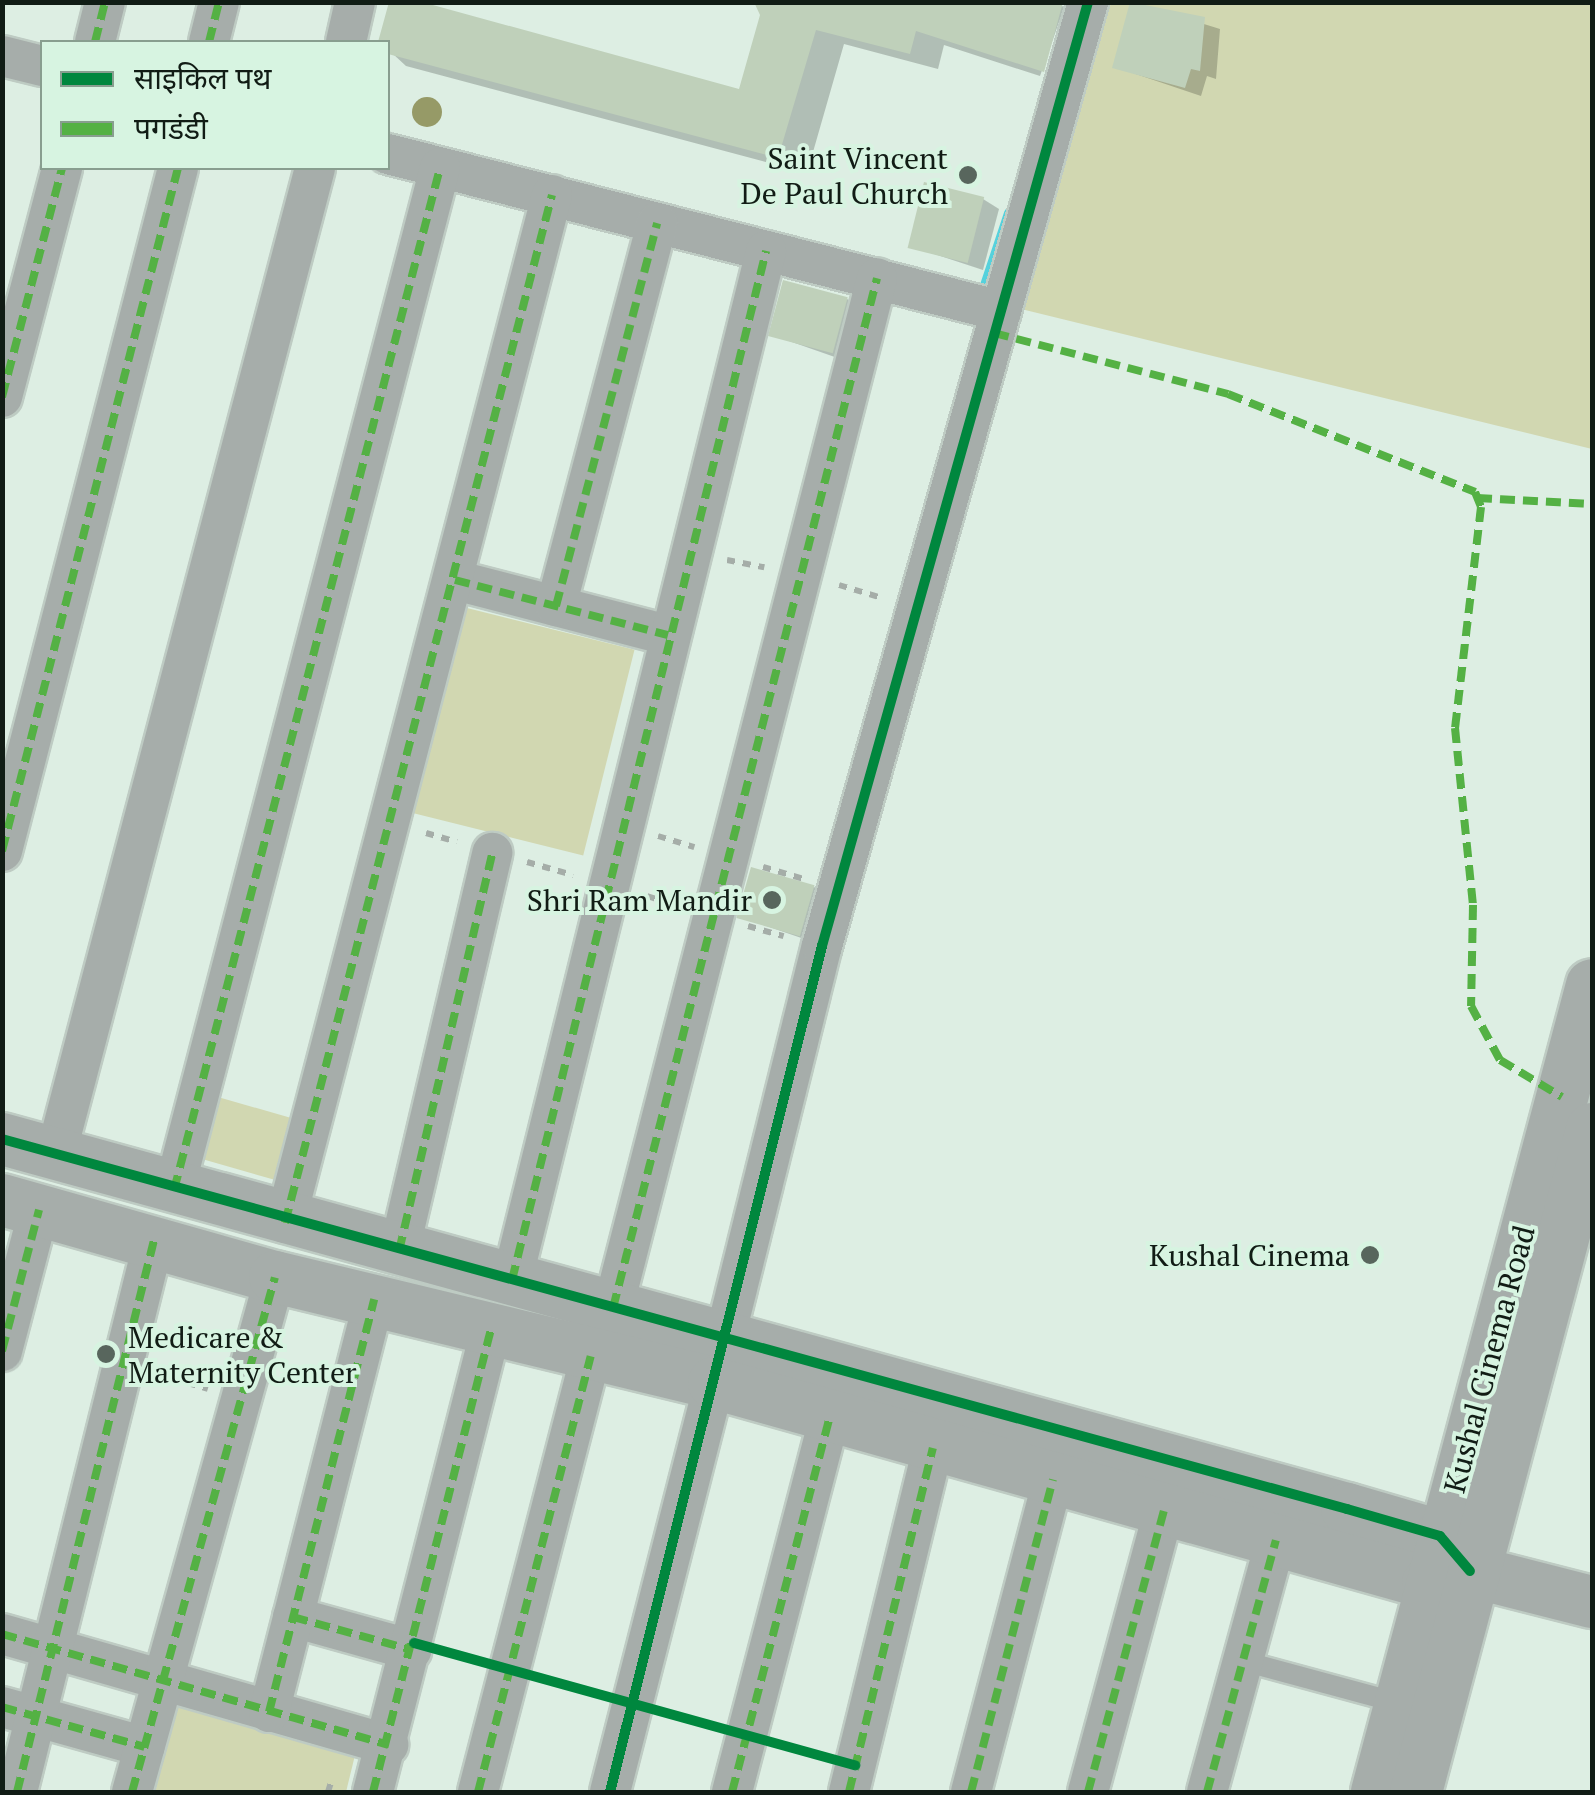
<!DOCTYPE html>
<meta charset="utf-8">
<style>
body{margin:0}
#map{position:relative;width:1595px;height:1795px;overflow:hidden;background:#ddeee3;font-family:"PT Serif","Noto Sans Devanagari",serif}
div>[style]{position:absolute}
.green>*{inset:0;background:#d1d7b1;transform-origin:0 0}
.shadow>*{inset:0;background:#0003}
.stream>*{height:11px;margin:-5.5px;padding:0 5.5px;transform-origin:5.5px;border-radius:5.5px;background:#56d1dc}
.building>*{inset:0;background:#bfd0ba;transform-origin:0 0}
.path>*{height:6px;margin-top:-3px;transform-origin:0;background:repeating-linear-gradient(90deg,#a5ada8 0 8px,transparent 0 16px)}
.roads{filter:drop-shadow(2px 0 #becbc3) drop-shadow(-2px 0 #becbc3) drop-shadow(0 2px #becbc3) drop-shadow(0 -2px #becbc3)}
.service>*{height:20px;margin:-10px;padding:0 10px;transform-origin:10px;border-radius:10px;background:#a6adaa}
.minor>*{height:40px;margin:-20px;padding:0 20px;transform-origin:20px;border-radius:20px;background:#a6adaa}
.tertiary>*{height:52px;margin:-26px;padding:0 26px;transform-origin:26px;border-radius:26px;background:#a6adaa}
.quiet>*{height:8px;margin-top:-4px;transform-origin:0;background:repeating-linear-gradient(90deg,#54b144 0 15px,transparent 0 23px)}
.cycleway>*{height:10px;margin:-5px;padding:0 5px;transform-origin:5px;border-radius:5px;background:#00873e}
.trees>*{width:30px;height:30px;margin:-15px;border-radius:50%;background:#969a67}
.dots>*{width:28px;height:28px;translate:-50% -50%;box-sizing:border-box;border:5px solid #d7f4e1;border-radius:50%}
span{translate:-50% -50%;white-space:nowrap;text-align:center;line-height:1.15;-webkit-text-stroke:8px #d7f4e1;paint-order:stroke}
.poi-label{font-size:30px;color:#111c15}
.right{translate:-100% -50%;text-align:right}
.left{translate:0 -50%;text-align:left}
.street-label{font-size:30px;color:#111c15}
.frame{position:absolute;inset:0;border:5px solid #111c15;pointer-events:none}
.legend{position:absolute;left:40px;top:40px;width:350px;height:130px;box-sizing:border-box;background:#d7f4e1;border:2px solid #889e8f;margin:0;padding:12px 18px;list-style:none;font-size:30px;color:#111c15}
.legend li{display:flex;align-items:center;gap:20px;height:50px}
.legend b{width:50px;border:2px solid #889e8f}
</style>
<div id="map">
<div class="green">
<i style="clip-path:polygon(1111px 3px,1592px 3px,1592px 449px,1009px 306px)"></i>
<i style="left:455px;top:605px;width:185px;height:212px;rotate:14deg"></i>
<i style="left:211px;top:1095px;width:88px;height:64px;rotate:16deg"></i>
<i style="clip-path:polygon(178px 1702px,357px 1747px,346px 1792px,155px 1792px)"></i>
</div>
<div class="shadow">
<i style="clip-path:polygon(391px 2px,740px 92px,766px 2px,1062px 6px,1090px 22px,1072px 86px,1045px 77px,1064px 8px,1040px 76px,944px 45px,938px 69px,844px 44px,807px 173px,406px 66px,380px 42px)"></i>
<i style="clip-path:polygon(1133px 2px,1220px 29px,1216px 79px,1207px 76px,1201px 96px,1115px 67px)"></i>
<i style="clip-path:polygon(983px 199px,999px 209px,983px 270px,910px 246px)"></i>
<i style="clip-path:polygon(847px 299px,863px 308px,849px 362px,772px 335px)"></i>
<i style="clip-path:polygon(814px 887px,830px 896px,816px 943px,740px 917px)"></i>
</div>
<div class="stream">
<i style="left:984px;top:288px;width:79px;rotate:-71.6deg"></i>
</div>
<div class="building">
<i style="clip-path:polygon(389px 2px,422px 2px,739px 89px,760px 15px,754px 2px,1063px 2px,1044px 72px,916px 31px,910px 54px,816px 30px,778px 158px,388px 54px,388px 42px,378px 42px)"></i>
<i style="clip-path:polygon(1130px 2px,1205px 17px,1200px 71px,1191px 69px,1185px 88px,1112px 68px)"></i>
<i style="left:924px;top:182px;width:62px;height:68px;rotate:14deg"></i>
<i style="left:783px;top:280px;width:67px;height:58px;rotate:15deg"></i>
<i style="left:751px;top:867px;width:66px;height:53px;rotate:16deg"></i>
</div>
<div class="path">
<i style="left:727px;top:560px;width:38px;rotate:11deg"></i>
<i style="left:839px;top:585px;width:42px;rotate:16.7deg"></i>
<i style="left:426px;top:833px;width:32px;rotate:16deg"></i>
<i style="left:658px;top:836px;width:38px;rotate:17deg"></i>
<i style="left:527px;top:862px;width:48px;rotate:15.8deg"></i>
<i style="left:763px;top:867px;width:43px;rotate:16.3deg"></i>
<i style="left:647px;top:896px;width:33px;rotate:18deg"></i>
<i style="left:748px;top:926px;width:37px;rotate:16deg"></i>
<i style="left:157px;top:1374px;width:53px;rotate:16.4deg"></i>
<i style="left:328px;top:1792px;width:14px;rotate:-73deg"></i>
</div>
<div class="roads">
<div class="service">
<i style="left:1243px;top:1661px;width:162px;rotate:15.1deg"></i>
</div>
<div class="minor">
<i style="left:95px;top:42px;width:41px;rotate:-76deg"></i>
<i style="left:209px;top:42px;width:41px;rotate:-76deg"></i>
<i style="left:346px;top:42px;width:41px;rotate:-77.3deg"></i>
<i style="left:2px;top:56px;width:41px;rotate:14deg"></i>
<i style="left:388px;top:154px;width:633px;rotate:14.37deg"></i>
<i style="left:2px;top:397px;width:237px;rotate:-75.3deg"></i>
<i style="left:455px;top:580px;width:220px;rotate:14.5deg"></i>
<i style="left:556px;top:606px;width:396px;rotate:-75.2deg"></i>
<i style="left:2px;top:851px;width:705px;rotate:-75.55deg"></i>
<i style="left:56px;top:1154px;width:1019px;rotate:-75.28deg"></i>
<i style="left:174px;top:1190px;width:1056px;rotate:-75.41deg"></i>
<i style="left:285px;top:1223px;width:1062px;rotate:-75.44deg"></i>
<i style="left:399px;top:1251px;width:409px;rotate:-76.8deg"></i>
<i style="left:512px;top:1280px;width:1060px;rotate:-76.13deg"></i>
<i style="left:613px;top:1308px;width:1063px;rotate:-75.62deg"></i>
<i style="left:725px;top:1337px;width:403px;rotate:-76.1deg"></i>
<i style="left:822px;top:946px;width:981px;rotate:-74.26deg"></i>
<i style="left:2px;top:1351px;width:146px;rotate:-75.3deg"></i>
<i style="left:293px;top:1617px;width:123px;rotate:15.5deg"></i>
<i style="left:2px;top:1634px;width:402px;rotate:16deg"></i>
<i style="left:2px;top:1707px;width:148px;rotate:15.6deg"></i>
<i style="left:269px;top:1712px;width:426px;rotate:-75.7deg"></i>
<i style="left:17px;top:1792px;width:569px;rotate:-76.06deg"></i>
<i style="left:132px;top:1792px;width:534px;rotate:-74.48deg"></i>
<i style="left:373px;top:1792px;width:477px;rotate:-75.7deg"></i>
<i style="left:478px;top:1792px;width:450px;rotate:-75.5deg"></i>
<i style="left:610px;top:1792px;width:422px;rotate:-75.7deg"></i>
<i style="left:732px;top:1792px;width:384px;rotate:-75.4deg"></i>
<i style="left:849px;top:1792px;width:354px;rotate:-76.3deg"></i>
<i style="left:971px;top:1792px;width:323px;rotate:-75.3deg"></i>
<i style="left:1088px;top:1792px;width:292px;rotate:-74.9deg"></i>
<i style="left:1207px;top:1792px;width:261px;rotate:-74.7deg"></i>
</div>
<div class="tertiary">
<i style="left:2px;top:1139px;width:1395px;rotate:15.38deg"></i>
<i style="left:1347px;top:1509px;width:97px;rotate:16.2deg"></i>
<i style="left:1440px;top:1536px;width:46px;rotate:49.4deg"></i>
<i style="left:2px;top:1200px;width:284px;rotate:15.8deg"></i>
<i style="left:275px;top:1277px;width:452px;rotate:13.6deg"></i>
<i style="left:714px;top:1383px;width:741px;rotate:15.65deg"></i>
<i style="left:1428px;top:1583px;width:44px;rotate:-15.9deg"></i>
<i style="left:1470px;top:1571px;width:126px;rotate:14.3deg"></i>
<i style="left:1377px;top:1792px;width:835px;rotate:-75.08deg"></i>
<i style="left:1416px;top:1792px;width:686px;rotate:-75.13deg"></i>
</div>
</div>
<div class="quiet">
<i style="left:95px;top:42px;width:41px;rotate:-76deg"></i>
<i style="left:209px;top:42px;width:41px;rotate:-76deg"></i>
<i style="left:994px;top:333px;width:242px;rotate:14.6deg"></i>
<i style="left:1228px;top:394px;width:266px;rotate:21.6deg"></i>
<i style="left:1475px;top:492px;width:16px;rotate:68deg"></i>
<i style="left:1481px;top:507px;width:223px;rotate:96.7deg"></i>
<i style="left:1455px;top:728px;width:178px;rotate:84.2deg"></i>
<i style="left:1473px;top:905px;width:101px;rotate:91.1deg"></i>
<i style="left:1471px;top:1006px;width:61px;rotate:61.8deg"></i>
<i style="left:1500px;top:1060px;width:72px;rotate:30.8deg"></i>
<i style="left:2px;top:397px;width:237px;rotate:-75.3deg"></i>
<i style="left:1477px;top:498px;width:115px;rotate:3deg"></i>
<i style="left:455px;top:580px;width:220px;rotate:14.5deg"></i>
<i style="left:556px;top:606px;width:396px;rotate:-75.2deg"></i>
<i style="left:2px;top:851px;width:705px;rotate:-75.55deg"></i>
<i style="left:174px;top:1190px;width:1056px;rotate:-75.41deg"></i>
<i style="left:285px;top:1223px;width:1062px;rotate:-75.44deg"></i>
<i style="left:399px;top:1251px;width:409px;rotate:-76.8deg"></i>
<i style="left:512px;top:1280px;width:1060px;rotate:-76.13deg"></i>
<i style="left:613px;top:1308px;width:1063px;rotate:-75.62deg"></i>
<i style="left:2px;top:1351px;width:146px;rotate:-75.3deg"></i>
<i style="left:293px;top:1617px;width:123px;rotate:15.5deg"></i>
<i style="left:2px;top:1634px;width:402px;rotate:16deg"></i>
<i style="left:2px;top:1707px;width:148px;rotate:15.6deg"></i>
<i style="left:269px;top:1712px;width:426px;rotate:-75.7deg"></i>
<i style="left:17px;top:1792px;width:569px;rotate:-76.06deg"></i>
<i style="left:132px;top:1792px;width:534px;rotate:-74.48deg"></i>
<i style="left:373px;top:1792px;width:477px;rotate:-75.7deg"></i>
<i style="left:478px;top:1792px;width:450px;rotate:-75.5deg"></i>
<i style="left:732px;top:1792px;width:384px;rotate:-75.4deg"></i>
<i style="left:849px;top:1792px;width:354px;rotate:-76.3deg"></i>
<i style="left:971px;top:1792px;width:323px;rotate:-75.3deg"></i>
<i style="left:1088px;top:1792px;width:292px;rotate:-74.9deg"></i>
<i style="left:1207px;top:1792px;width:261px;rotate:-74.7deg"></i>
</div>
<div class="cycleway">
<i style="left:2px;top:1139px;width:1395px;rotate:15.38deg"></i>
<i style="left:1347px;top:1509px;width:97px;rotate:16.2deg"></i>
<i style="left:1440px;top:1536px;width:46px;rotate:49.4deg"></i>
<i style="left:414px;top:1643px;width:458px;rotate:15.5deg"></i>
<i style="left:610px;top:1792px;width:872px;rotate:-75.93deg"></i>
<i style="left:822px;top:946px;width:981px;rotate:-74.26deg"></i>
</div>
<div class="trees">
<i style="left:427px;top:112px"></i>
</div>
<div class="dots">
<i style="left:968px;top:175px;background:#58665d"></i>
<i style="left:772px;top:900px;background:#58665d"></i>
<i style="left:1370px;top:1255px;background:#58665d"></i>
<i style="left:106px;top:1354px;background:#58665d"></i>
</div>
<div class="poi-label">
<span class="right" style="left:948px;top:175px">Saint Vincent<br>De Paul Church</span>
<span class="right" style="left:752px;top:900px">Shri Ram Mandir</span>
<span class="right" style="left:1350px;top:1255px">Kushal Cinema</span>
<span class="left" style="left:128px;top:1354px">Medicare &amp;<br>Maternity Center</span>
</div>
<div class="street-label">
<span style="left:1489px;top:1359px;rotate:-75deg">Kushal Cinema Road</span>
</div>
<div class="frame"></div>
<ul class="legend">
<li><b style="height:12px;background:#00873e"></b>साइकिल पथ</li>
<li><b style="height:12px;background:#54b144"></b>पगडंडी</li>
</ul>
</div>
